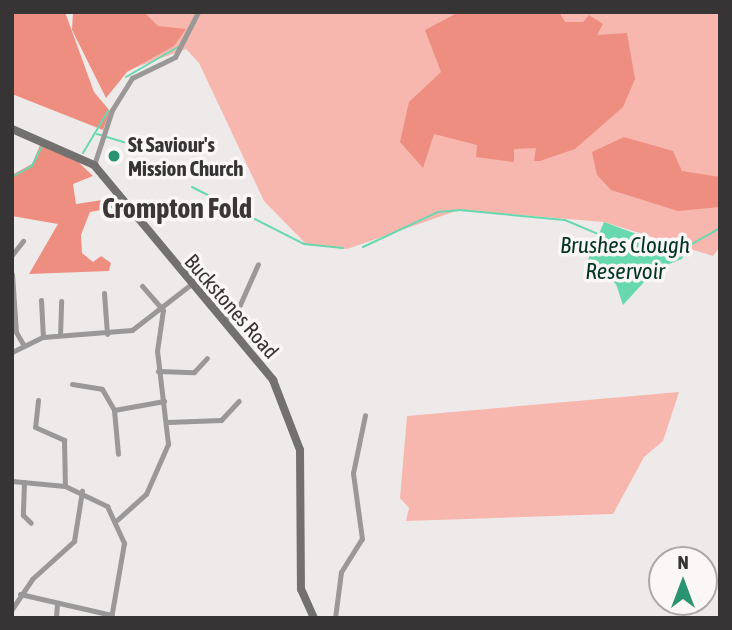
<!DOCTYPE html>
<style>
body{margin:0}
#map{position:relative;width:732px;height:630px;overflow:hidden;background:#eeeae9;font-family:"Asap Condensed",sans-serif}
div>[style]{position:absolute}
.green>*{inset:0;background:#f7b7ae}
.forest>*{inset:0;background:#ee8e81}
.water>*{inset:0;background:#68d8af}
.stream>*{height:2px;margin:-1px;padding:0 1px;transform-origin:1px;border-radius:1px;background:#68d8af}
.street>*{height:5px;margin:-2.5px;padding:0 2.5px;transform-origin:2.5px;border-radius:2.5px;background:#9a9898}
.secondary>*{height:8px;margin:-4px;padding:0 4px;transform-origin:4px;border-radius:4px;background:#737170}
.dots>*{width:19px;height:19px;translate:-50% -50%;box-sizing:border-box;border:4px solid #fbf7f6;border-radius:50%}
span{translate:-50% -50%;white-space:nowrap;text-align:center;line-height:1.15;-webkit-text-stroke:7px #fbf7f6;paint-order:stroke}
.poi-label{font-size:21px;color:#363434;font-weight:700}
.left{translate:0 -50%;text-align:left}
.street-label{font-size:21px;color:#363434}
.water-label{font-size:23px;color:#003425;font-style:italic}
.district-label{font-size:28px;color:#3a3736;font-weight:700}
.frame{position:absolute;inset:0;border:14px solid #363434;pointer-events:none}
.north{position:absolute;left:648px;top:546px;width:70px;height:70px;box-sizing:border-box;background:#fbf7f6;border:2px solid #aca9a8;border-radius:50%;rotate:0deg;font-size:19px;font-weight:700;line-height:28px;text-align:center;color:#363434}
.north::after{content:'';display:block;margin:auto;width:24px;height:32px;background:#2a9371;clip-path:polygon(50% 0,100% 100%,50% 72%,0 100%)}
</style>
<div id="map">
<div class="green">
<i style="clip-path:polygon(79px 12px,720px 12px,720px 247px,713px 256px,604px 222px,459px 210px,347px 249px,307px 245px,264px 201px,199px 63px,186px 49px,134px 68px)"></i>
<i style="clip-path:polygon(679px 392px,663px 441px,644px 457px,613px 514px,406px 521px,409px 508px,400px 498px,407px 416px)"></i>
</div>
<div class="forest">
<i style="clip-path:polygon(12px 12px,65px 12px,94px 92px,110px 111px,103px 130px,12px 94px)"></i>
<i style="clip-path:polygon(73px 12px,144px 12px,158px 26px,186px 29px,174px 46px,127px 72px,106px 98px,72px 30px)"></i>
<i style="clip-path:polygon(459px 12px,559px 12px,565px 22px,583px 22px,589px 15px,603px 24px,597px 35px,627px 33px,635px 79px,623px 107px,575px 149px,540px 161px,534px 161px,536px 148px,514px 149px,514px 162px,476px 157px,477px 145px,434px 134px,423px 168px,400px 142px,409px 102px,441px 72px,425px 30px)"></i>
<i style="clip-path:polygon(624px 137px,673px 151px,682px 171px,720px 177px,720px 207px,678px 211px,611px 190px,597px 175px,592px 152px)"></i>
<i style="clip-path:polygon(41px 143px,75px 159px,93px 176px,73px 184px,76px 204px,109px 199px,117px 207px,90px 212px,81px 235px,82px 253px,93px 262px,101px 256px,111px 263px,109px 271px,29px 274px,58px 224px,12px 216px,12px 175px,32px 164px)"></i>
</div>
<div class="water">
<i style="clip-path:polygon(604px 222px,661px 243px,687px 248px,682px 259px,656px 269px,623px 305px,616px 284px,587px 262px)"></i>
</div>
<div class="stream">
<i style="left:126px;top:77px;width:60px;rotate:-30deg"></i>
<i style="left:97px;top:134px;width:37px;rotate:17deg"></i>
<i style="left:83px;top:153px;width:49px;rotate:-59.2deg"></i>
<i style="left:12px;top:177px;width:23px;rotate:-29deg"></i>
<i style="left:32px;top:166px;width:22px;rotate:-63deg"></i>
<i style="left:192px;top:187px;width:126px;rotate:27deg"></i>
<i style="left:304px;top:244px;width:39px;rotate:6deg"></i>
<i style="left:363px;top:247px;width:83px;rotate:-25deg"></i>
<i style="left:438px;top:212px;width:21px;rotate:-5deg"></i>
<i style="left:459px;top:210px;width:106px;rotate:5.4deg"></i>
<i style="left:565px;top:220px;width:38px;rotate:23deg"></i>
<i style="left:685px;top:248px;width:40px;rotate:-29.7deg"></i>
</div>
<div class="street">
<i style="left:94px;top:165px;width:58px;rotate:-71.9deg"></i>
<i style="left:112px;top:110px;width:38px;rotate:-58deg"></i>
<i style="left:132px;top:78px;width:48px;rotate:-26deg"></i>
<i style="left:175px;top:57px;width:51px;rotate:-62.9deg"></i>
<i style="left:12px;top:255px;width:18px;rotate:-52deg"></i>
<i style="left:12px;top:274px;width:58px;rotate:86.1deg"></i>
<i style="left:16px;top:332px;width:14px;rotate:60deg"></i>
<i style="left:104px;top:293px;width:41px;rotate:85.8deg"></i>
<i style="left:41px;top:300px;width:37px;rotate:87deg"></i>
<i style="left:224px;top:320px;width:18px;rotate:-38deg"></i>
<i style="left:238px;top:309px;width:49px;rotate:-66deg"></i>
<i style="left:60px;top:335px;width:34px;rotate:-88deg"></i>
<i style="left:12px;top:352px;width:34px;rotate:-26deg"></i>
<i style="left:43px;top:337px;width:89px;rotate:-4.5deg"></i>
<i style="left:132px;top:330px;width:73px;rotate:-37.8deg"></i>
<i style="left:158px;top:371px;width:36px;rotate:2deg"></i>
<i style="left:194px;top:372px;width:19px;rotate:-47deg"></i>
<i style="left:72px;top:384px;width:30px;rotate:9deg"></i>
<i style="left:102px;top:389px;width:24px;rotate:60deg"></i>
<i style="left:114px;top:410px;width:44px;rotate:84.8deg"></i>
<i style="left:38px;top:400px;width:27px;rotate:96deg"></i>
<i style="left:35px;top:427px;width:32px;rotate:24deg"></i>
<i style="left:64px;top:440px;width:46px;rotate:88.8deg"></i>
<i style="left:114px;top:410px;width:51px;rotate:-10.2deg"></i>
<i style="left:168px;top:422px;width:53px;rotate:-2.2deg"></i>
<i style="left:221px;top:420px;width:26px;rotate:-47deg"></i>
<i style="left:12px;top:481px;width:53px;rotate:5.4deg"></i>
<i style="left:65px;top:486px;width:47px;rotate:25.5deg"></i>
<i style="left:107px;top:506px;width:41px;rotate:65.3deg"></i>
<i style="left:124px;top:543px;width:76px;rotate:99.8deg"></i>
<i style="left:24px;top:482px;width:33px;rotate:92deg"></i>
<i style="left:23px;top:515px;width:11px;rotate:45deg"></i>
<i style="left:117px;top:520px;width:39px;rotate:-42deg"></i>
<i style="left:146px;top:494px;width:55px;rotate:-66.3deg"></i>
<i style="left:168px;top:444px;width:94px;rotate:-96.7deg"></i>
<i style="left:157px;top:351px;width:41px;rotate:-81.7deg"></i>
<i style="left:163px;top:310px;width:32px;rotate:-131deg"></i>
<i style="left:20px;top:594px;width:94px;rotate:12.9deg"></i>
<i style="left:12px;top:609px;width:36px;rotate:-56deg"></i>
<i style="left:32px;top:579px;width:57px;rotate:-42.1deg"></i>
<i style="left:74px;top:541px;width:51px;rotate:-80.9deg"></i>
<i style="left:56px;top:618px;width:14px;rotate:-86deg"></i>
<i style="left:335px;top:618px;width:46px;rotate:-82.6deg"></i>
<i style="left:341px;top:572px;width:39px;rotate:-58deg"></i>
<i style="left:362px;top:539px;width:67px;rotate:-97.8deg"></i>
<i style="left:353px;top:473px;width:59px;rotate:-78.3deg"></i>
</div>
<div class="secondary">
<i style="left:12px;top:129px;width:90px;rotate:23.7deg"></i>
<i style="left:94px;top:165px;width:280px;rotate:50.2deg"></i>
<i style="left:273px;top:380px;width:75px;rotate:68.9deg"></i>
<i style="left:300px;top:450px;width:139px;rotate:89.6deg"></i>
<i style="left:301px;top:589px;width:32px;rotate:66deg"></i>
</div>
<div class="dots">
<i style="left:114px;top:156px;background:#2a9371"></i>
</div>
<div class="poi-label">
<span class="left" style="left:128px;top:156px">St Saviour's<br>Mission Church</span>
</div>
<div class="street-label">
<span style="left:232px;top:306px;rotate:49deg">Buckstones Road</span>
</div>
<div class="water-label">
<span style="left:625px;top:258px">Brushes Clough<br>Reservoir</span>
</div>
<div class="district-label">
<span style="left:177px;top:208px">Crompton Fold</span>
</div>
<div class="frame"></div>
<div class="north">N</div>
</div>
